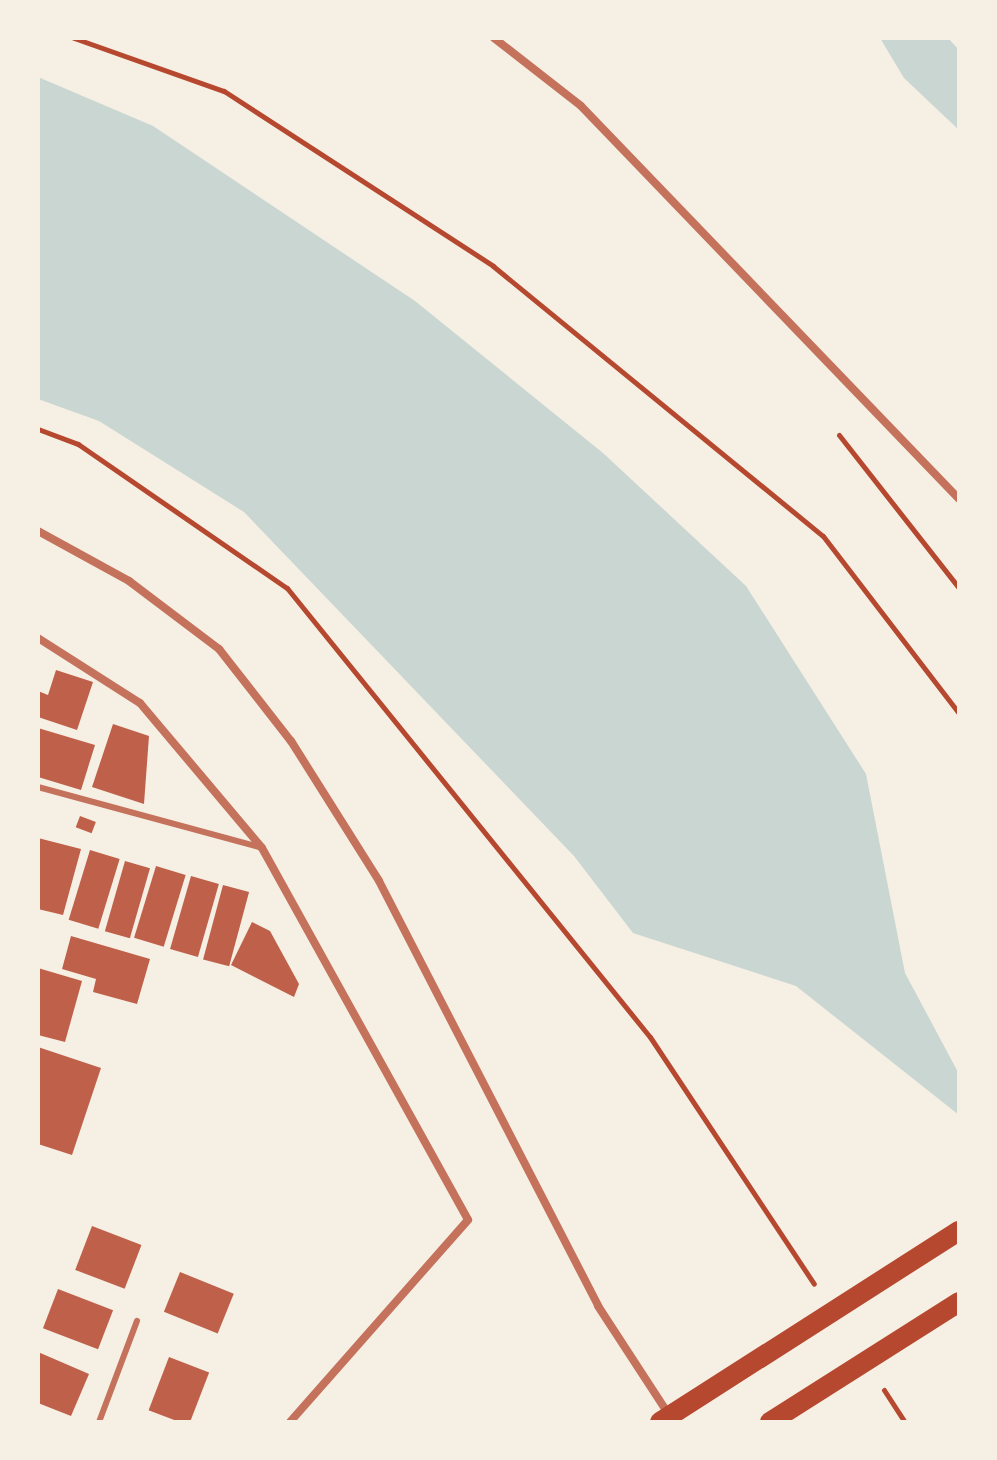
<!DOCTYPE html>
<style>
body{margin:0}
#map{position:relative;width:997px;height:1460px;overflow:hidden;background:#f6efe4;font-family:"PT Serif",serif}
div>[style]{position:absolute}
.water>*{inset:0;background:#c9d6d2}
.building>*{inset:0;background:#bf614a;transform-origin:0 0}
.path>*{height:5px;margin:-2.5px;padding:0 2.5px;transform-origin:2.5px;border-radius:2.5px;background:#b5482f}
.service>*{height:6px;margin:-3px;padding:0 3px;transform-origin:3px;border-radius:3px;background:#c5725c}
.minor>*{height:8px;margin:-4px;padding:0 4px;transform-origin:4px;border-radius:4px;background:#c5725c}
.primary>*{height:20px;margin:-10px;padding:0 10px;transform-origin:10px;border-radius:10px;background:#b5482f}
span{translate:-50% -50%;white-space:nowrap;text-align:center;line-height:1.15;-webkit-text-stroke:8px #f6efe4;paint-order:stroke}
.frame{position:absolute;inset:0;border:40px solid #f6efe4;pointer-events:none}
</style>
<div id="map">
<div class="water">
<i style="clip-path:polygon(880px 38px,948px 38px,959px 50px,959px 130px,904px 78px)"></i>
<i style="clip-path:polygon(38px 77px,153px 126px,415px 301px,603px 453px,746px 586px,866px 774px,905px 973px,959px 1074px,959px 1115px,796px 986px,633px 933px,574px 856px,244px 512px,99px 421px,38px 399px)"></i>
</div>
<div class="building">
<i style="clip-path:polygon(56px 670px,93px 682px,77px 730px,38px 717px,38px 691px,48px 695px)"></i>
<i style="clip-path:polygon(113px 724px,149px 736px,144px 804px,92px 787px)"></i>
<i style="clip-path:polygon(38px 728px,95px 745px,81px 790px,38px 777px)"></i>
<i style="left:80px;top:816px;width:17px;height:12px;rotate:21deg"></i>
<i style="clip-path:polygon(38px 838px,81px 849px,63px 915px,38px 909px)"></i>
<i style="left:90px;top:850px;width:31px;height:73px;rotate:17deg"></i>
<i style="left:125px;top:861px;width:26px;height:73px;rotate:16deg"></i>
<i style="left:156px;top:866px;width:31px;height:75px;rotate:17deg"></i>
<i style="left:191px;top:876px;width:29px;height:76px;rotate:16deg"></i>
<i style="left:223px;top:885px;width:27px;height:77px;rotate:15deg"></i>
<i style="clip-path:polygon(252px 922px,270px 931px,299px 984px,294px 997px,231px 965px)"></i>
<i style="clip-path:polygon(71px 936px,150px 959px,137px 1004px,93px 992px,96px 979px,62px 969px)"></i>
<i style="clip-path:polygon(38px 968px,82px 981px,65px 1042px,38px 1035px)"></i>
<i style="clip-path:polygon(38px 1047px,101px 1068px,72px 1155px,38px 1144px)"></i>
<i style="left:92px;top:1226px;width:53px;height:47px;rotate:21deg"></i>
<i style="left:180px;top:1272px;width:58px;height:43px;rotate:22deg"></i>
<i style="left:58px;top:1289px;width:59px;height:42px;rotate:21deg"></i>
<i style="clip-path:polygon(38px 1352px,89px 1374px,71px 1416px,38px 1403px)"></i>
<i style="left:169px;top:1357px;width:43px;height:57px;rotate:21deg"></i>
</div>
<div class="path">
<i style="left:74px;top:38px;width:159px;rotate:19.5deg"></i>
<i style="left:224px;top:91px;width:321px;rotate:33deg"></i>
<i style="left:493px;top:266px;width:426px;rotate:39.3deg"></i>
<i style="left:823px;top:536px;width:223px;rotate:52.5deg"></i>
<i style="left:38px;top:429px;width:43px;rotate:20.6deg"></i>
<i style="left:78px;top:444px;width:254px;rotate:34.6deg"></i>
<i style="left:287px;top:588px;width:577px;rotate:51.05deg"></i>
<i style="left:650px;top:1037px;width:296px;rotate:56.4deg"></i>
<i style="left:839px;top:435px;width:194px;rotate:51.9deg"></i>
<i style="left:884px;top:1390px;width:38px;rotate:57deg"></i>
</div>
<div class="service">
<i style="left:38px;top:787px;width:232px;rotate:15.2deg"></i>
<i style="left:99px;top:1422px;width:108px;rotate:-69.4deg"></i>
</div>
<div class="minor">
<i style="left:494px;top:38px;width:110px;rotate:38deg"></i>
<i style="left:581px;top:106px;width:545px;rotate:46.11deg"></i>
<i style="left:38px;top:531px;width:104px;rotate:28.8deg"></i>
<i style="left:129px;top:581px;width:113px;rotate:37.1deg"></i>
<i style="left:219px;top:649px;width:117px;rotate:52deg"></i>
<i style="left:291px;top:741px;width:165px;rotate:57.8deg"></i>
<i style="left:379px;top:881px;width:478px;rotate:62.7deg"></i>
<i style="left:598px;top:1306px;width:130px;rotate:56.9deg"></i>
<i style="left:38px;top:638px;width:121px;rotate:32.5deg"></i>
<i style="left:140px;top:703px;width:189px;rotate:49.9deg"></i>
<i style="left:262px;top:848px;width:425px;rotate:61deg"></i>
<i style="left:468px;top:1220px;width:269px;rotate:131.4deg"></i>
</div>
<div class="primary">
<i style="left:660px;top:1422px;width:355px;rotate:-32.6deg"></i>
<i style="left:770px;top:1422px;width:224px;rotate:-32.4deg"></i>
</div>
<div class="frame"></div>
</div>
